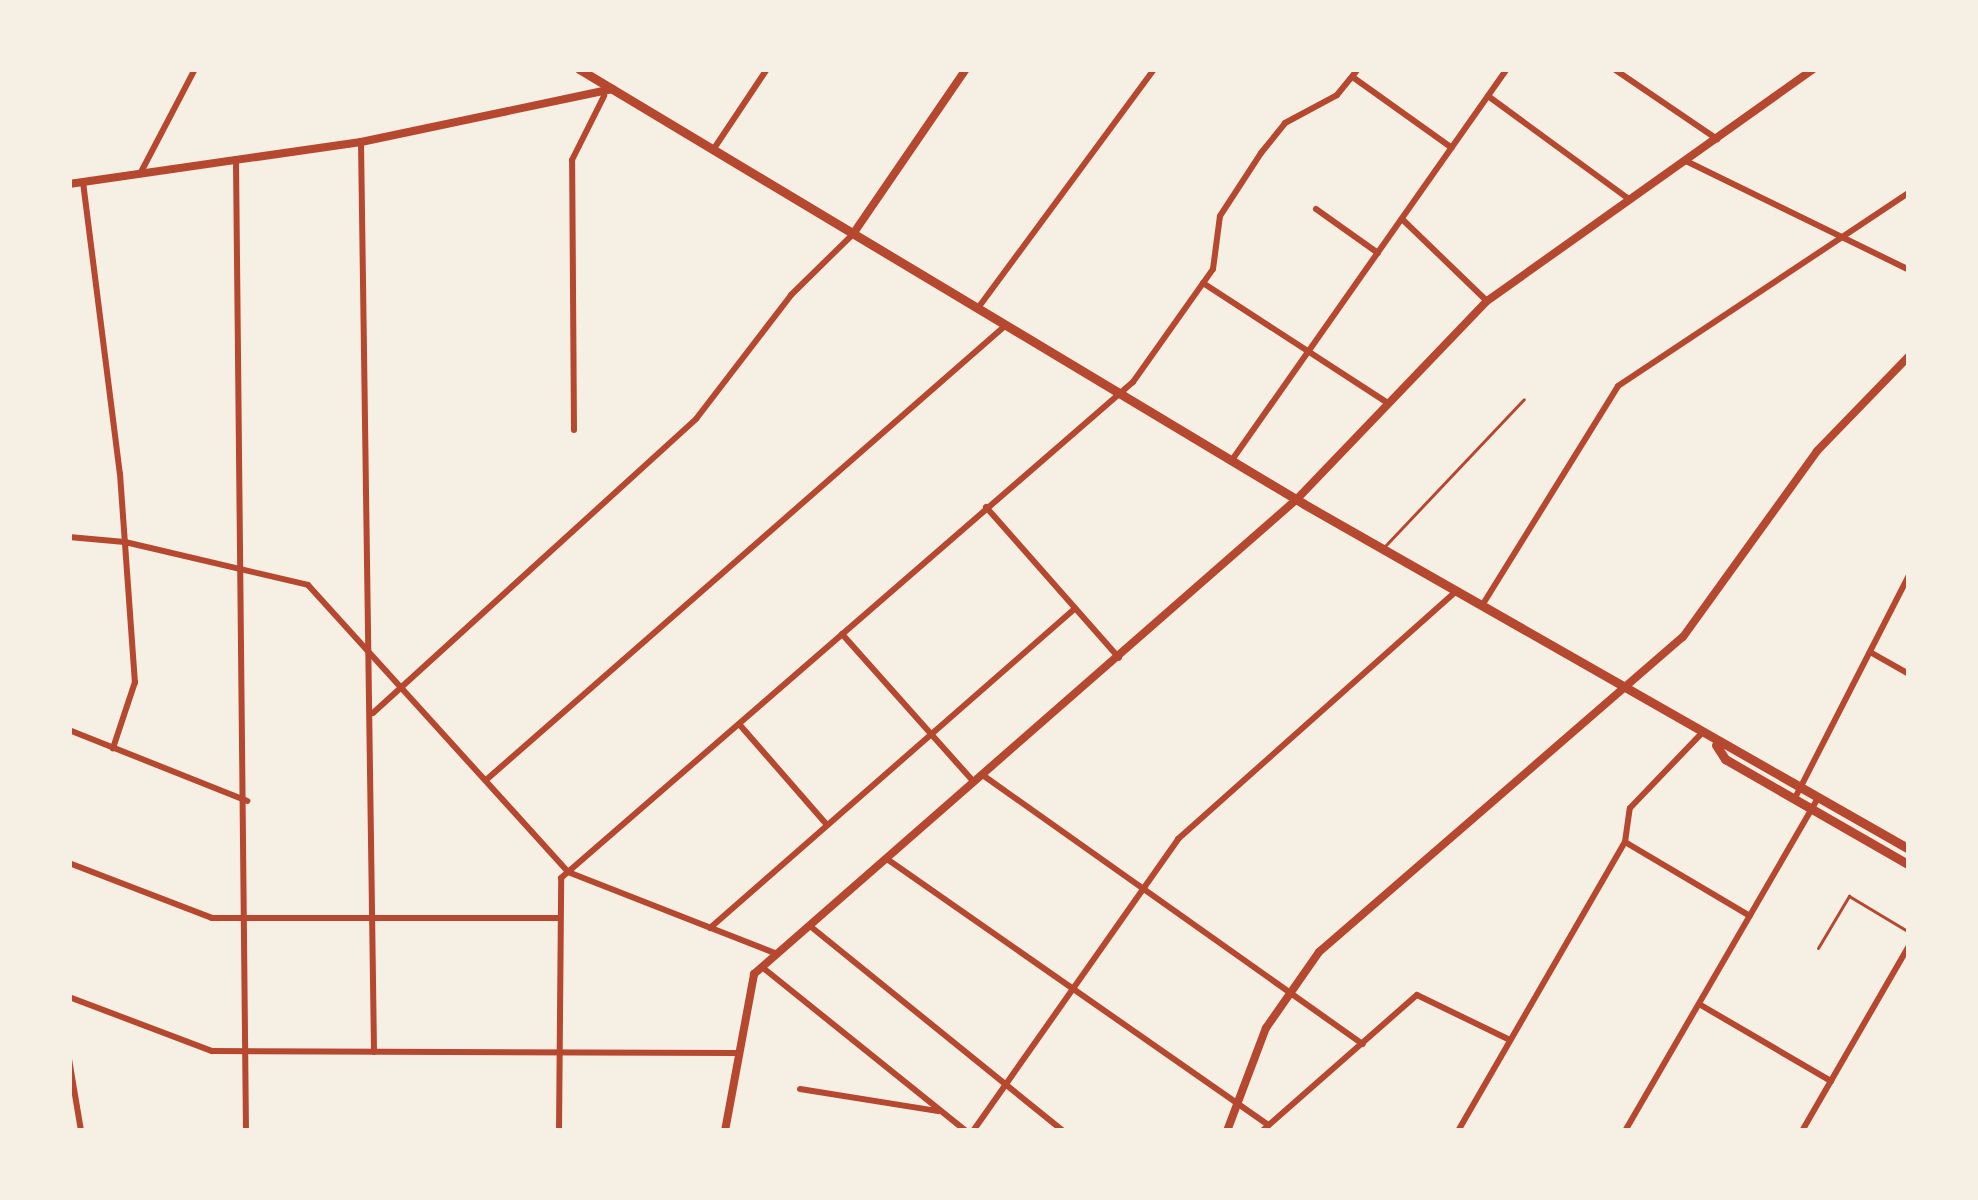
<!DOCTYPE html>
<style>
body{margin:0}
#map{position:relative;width:1978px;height:1200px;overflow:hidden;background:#f6efe4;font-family:Cabin,sans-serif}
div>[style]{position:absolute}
.service>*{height:3px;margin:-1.5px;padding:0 1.5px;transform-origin:1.5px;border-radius:1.5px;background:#b5482f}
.minor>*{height:6px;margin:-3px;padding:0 3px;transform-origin:3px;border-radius:3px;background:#b5482f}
.tertiary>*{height:8px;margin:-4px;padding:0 4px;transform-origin:4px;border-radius:4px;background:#b5482f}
.secondary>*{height:8px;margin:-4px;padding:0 4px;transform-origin:4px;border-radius:4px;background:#b5482f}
.primary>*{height:9px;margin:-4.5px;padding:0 4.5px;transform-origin:4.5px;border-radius:4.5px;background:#b5482f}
span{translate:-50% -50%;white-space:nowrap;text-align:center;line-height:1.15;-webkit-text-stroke:9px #f6efe4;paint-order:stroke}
.frame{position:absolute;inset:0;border:72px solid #f6efe4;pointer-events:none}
</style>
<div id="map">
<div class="service">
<i style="left:864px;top:69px;width:3px;rotate:18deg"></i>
<i style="left:1385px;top:546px;width:202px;rotate:-46.6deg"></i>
<i style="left:1818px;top:948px;width:61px;rotate:-59.2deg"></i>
<i style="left:1849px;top:896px;width:70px;rotate:31deg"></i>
</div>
<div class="minor">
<i style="left:1614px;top:69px;width:125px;rotate:34.2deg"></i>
<i style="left:1354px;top:78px;width:120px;rotate:35.5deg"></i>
<i style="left:1488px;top:96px;width:176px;rotate:36.2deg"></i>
<i style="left:361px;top:142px;width:910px;rotate:89.18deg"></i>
<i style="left:713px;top:150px;width:97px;rotate:-56.3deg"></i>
<i style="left:236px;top:161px;width:970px;rotate:89.41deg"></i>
<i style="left:1686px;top:161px;width:248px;rotate:26deg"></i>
<i style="left:140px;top:174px;width:119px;rotate:-62.4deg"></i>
<i style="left:83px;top:182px;width:294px;rotate:82.8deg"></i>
<i style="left:120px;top:474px;width:209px;rotate:85.9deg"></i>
<i style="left:135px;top:682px;width:70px;rotate:108.4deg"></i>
<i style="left:1316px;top:209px;width:76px;rotate:35.4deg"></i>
<i style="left:1402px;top:219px;width:118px;rotate:44deg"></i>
<i style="left:1203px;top:283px;width:221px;rotate:33deg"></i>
<i style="left:978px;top:308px;width:297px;rotate:-53.6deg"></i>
<i style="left:574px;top:430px;width:270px;rotate:-90.4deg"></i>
<i style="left:572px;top:160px;width:72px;rotate:-63.4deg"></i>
<i style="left:1232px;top:460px;width:478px;rotate:-54.9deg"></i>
<i style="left:986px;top:507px;width:201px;rotate:48.6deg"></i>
<i style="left:69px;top:537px;width:56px;rotate:5.1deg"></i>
<i style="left:125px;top:542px;width:188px;rotate:13.2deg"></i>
<i style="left:308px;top:585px;width:387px;rotate:47.8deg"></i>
<i style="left:568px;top:872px;width:225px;rotate:21.4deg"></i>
<i style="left:1483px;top:604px;width:256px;rotate:-58.2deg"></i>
<i style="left:1618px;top:386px;width:349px;rotate:-33.6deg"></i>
<i style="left:842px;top:634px;width:197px;rotate:48.3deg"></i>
<i style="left:1870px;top:652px;width:45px;rotate:29.4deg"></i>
<i style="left:373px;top:713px;width:437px;rotate:-42.3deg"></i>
<i style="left:696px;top:419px;width:156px;rotate:-52.5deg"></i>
<i style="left:791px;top:295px;width:87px;rotate:-44.5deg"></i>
<i style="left:739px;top:724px;width:134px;rotate:48.9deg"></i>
<i style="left:69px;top:730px;width:192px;rotate:21.7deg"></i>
<i style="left:984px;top:776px;width:464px;rotate:35.3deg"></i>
<i style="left:486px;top:780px;width:691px;rotate:-41.19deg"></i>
<i style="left:1795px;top:798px;width:250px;rotate:-62.9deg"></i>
<i style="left:1625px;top:842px;width:145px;rotate:30.6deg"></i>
<i style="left:887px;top:859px;width:465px;rotate:34.9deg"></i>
<i style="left:69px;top:863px;width:153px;rotate:21deg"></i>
<i style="left:212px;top:918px;width:347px"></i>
<i style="left:810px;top:926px;width:326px;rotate:39deg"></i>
<i style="left:710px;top:928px;width:485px;rotate:-41.2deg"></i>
<i style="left:762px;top:967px;width:262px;rotate:38.8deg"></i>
<i style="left:69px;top:997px;width:153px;rotate:20.7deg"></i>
<i style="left:212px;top:1051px;width:525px;rotate:0.22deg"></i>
<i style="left:1699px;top:1004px;width:153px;rotate:30.3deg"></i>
<i style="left:69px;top:1059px;width:73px;rotate:80.5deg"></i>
<i style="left:800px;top:1089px;width:140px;rotate:9.1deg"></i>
<i style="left:559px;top:1131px;width:253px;rotate:-89.5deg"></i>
<i style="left:561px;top:878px;width:757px;rotate:-40.93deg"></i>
<i style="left:1133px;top:382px;width:138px;rotate:-54.7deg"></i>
<i style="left:1213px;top:269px;width:53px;rotate:-82.5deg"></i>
<i style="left:1220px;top:216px;width:75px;rotate:-56.9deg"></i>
<i style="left:1261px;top:153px;width:38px;rotate:-51deg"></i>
<i style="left:1285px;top:123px;width:59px;rotate:-28.3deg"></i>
<i style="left:1337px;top:95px;width:33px;rotate:-51deg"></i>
<i style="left:973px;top:1131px;width:357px;rotate:-54.9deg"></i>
<i style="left:1178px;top:839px;width:371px;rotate:-41.7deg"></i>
<i style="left:1262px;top:1131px;width:206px;rotate:-41.3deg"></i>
<i style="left:1417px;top:995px;width:101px;rotate:25.8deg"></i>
<i style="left:1458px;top:1131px;width:334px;rotate:-60deg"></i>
<i style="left:1625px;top:842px;width:34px;rotate:-82deg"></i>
<i style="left:1630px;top:808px;width:101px;rotate:-46.2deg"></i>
<i style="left:1625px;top:1131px;width:386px;rotate:-59.9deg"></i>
<i style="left:1802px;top:1131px;width:214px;rotate:-60deg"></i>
</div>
<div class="tertiary">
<i style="left:69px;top:184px;width:295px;rotate:-8.2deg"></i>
<i style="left:361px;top:142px;width:257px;rotate:-11.9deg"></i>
<i style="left:853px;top:234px;width:200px;rotate:-55.6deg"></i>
<i style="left:725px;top:1131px;width:160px;rotate:-79.5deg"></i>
<i style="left:754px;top:974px;width:721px;rotate:-41.18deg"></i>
<i style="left:1297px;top:499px;width:274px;rotate:-46.2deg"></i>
<i style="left:1487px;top:301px;width:400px;rotate:-35.4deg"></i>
</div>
<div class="secondary">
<i style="left:1227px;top:1131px;width:110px;rotate:-69.3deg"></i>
<i style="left:1266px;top:1028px;width:93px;rotate:-55.1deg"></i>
<i style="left:1319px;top:952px;width:481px;rotate:-40.9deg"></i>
<i style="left:1683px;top:637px;width:229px;rotate:-54.2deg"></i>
<i style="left:1817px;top:451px;width:132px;rotate:-45.9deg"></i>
</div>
<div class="primary">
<i style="left:579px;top:69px;width:845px;rotate:30.96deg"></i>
<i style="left:1304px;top:504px;width:696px;rotate:29.69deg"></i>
<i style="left:1716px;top:745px;width:17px;rotate:57deg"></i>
<i style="left:1725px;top:759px;width:212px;rotate:29.9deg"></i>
</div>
<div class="frame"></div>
</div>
